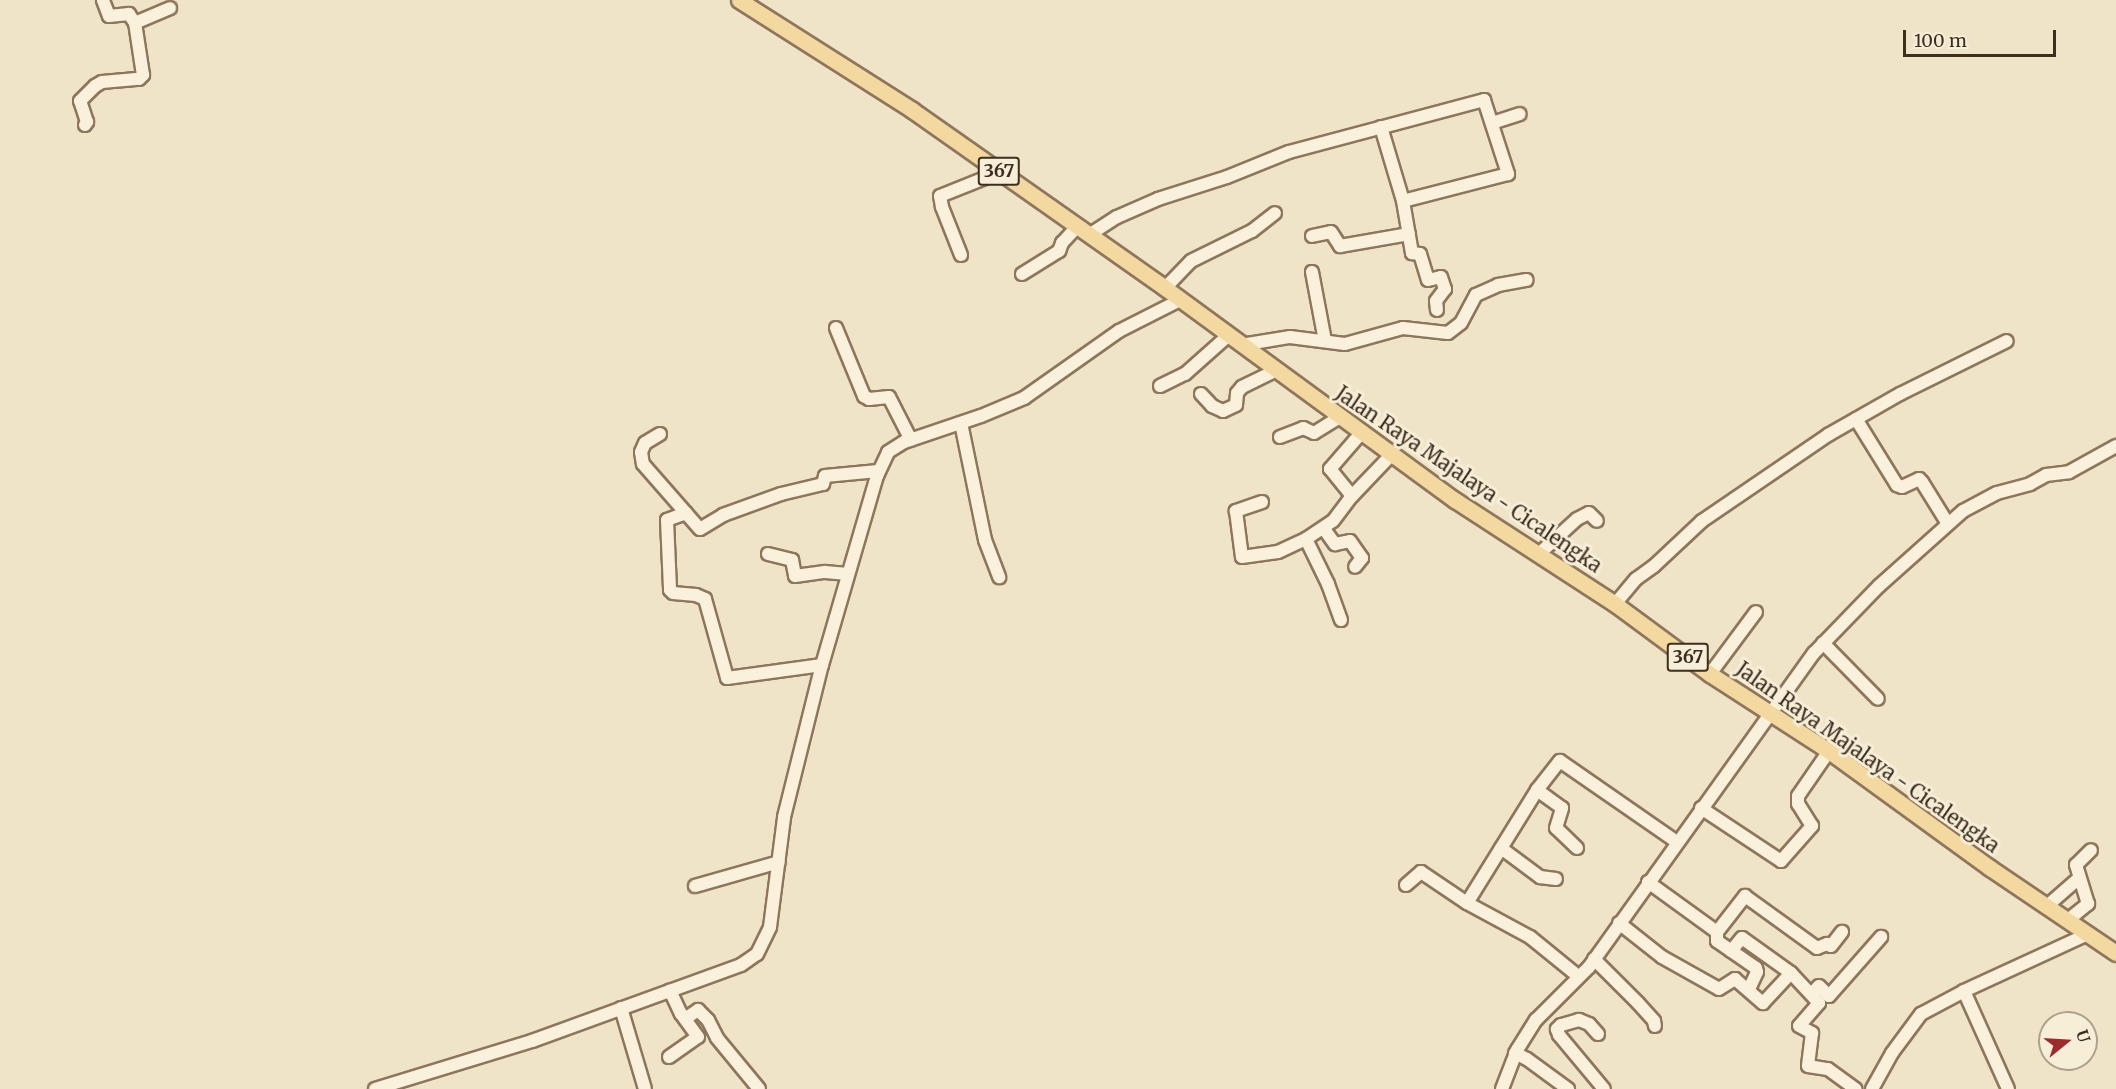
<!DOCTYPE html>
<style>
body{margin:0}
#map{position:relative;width:2116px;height:1089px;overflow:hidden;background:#f0e4c8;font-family:Merriweather,serif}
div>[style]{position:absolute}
.roads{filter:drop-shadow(2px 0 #8d765c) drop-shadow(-2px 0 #8d765c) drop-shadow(0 2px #8d765c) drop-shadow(0 -2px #8d765c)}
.minor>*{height:12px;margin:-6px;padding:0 6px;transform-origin:6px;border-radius:6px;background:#faf1dc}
.major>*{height:15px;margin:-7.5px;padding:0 7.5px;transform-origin:7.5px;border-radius:7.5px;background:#f3d9a0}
span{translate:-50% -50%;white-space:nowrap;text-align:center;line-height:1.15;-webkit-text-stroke:6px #f7eed8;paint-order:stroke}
.shield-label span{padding:2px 4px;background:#f7eed8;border:2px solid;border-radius:4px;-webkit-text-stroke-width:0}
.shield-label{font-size:18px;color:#3d2e20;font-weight:700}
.street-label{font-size:20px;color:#3d2e20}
.north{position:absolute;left:2038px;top:1011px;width:60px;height:60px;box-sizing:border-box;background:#f7eed8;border:2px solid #ada18e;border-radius:50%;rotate:72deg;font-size:16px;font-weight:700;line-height:24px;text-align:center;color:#3d2e20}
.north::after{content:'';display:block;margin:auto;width:21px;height:27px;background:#9e2a2b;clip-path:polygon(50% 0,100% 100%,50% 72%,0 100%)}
.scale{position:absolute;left:1903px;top:30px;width:153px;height:27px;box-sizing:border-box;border:3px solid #3d2e20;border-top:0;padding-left:8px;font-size:18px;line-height:21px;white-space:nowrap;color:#3d2e20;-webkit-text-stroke:4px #f7eed8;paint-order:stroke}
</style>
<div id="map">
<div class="roads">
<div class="minor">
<i style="left:135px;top:23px;width:38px;rotate:-23deg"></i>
<i style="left:1492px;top:123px;width:29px;rotate:-18deg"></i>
<i style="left:85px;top:125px;width:4px;rotate:-56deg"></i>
<i style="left:87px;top:122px;width:22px;rotate:-108deg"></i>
<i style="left:80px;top:101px;width:21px;rotate:-45deg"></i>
<i style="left:95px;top:86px;width:8px;rotate:-30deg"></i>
<i style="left:102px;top:82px;width:37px;rotate:-5deg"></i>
<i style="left:139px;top:79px;width:6px;rotate:-45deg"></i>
<i style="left:143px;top:75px;width:53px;rotate:-98.7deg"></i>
<i style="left:135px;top:23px;width:11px;rotate:-124deg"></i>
<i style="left:129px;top:14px;width:20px;rotate:174deg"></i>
<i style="left:109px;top:16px;width:17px;rotate:-111deg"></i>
<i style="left:1381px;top:127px;width:77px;rotate:73.4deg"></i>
<i style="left:1403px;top:201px;width:53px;rotate:80.2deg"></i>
<i style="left:1412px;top:253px;width:8px;rotate:7deg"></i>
<i style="left:1420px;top:254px;width:27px;rotate:73deg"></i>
<i style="left:1428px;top:280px;width:13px;rotate:-13deg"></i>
<i style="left:1441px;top:277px;width:13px;rotate:72deg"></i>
<i style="left:1445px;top:289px;width:15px;rotate:127deg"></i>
<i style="left:1436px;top:301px;width:9px;rotate:84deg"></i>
<i style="left:1089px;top:235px;width:33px;rotate:-33deg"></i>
<i style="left:1117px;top:217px;width:45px;rotate:-23.7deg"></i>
<i style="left:1158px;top:199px;width:72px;rotate:-17.7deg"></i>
<i style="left:1227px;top:177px;width:67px;rotate:-22deg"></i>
<i style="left:1289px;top:152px;width:202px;rotate:-14.9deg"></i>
<i style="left:1484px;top:100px;width:78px;rotate:72deg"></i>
<i style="left:1508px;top:174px;width:108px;rotate:165.6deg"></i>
<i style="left:1312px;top:236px;width:19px;rotate:-12deg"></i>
<i style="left:1331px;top:232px;width:17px;rotate:57deg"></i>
<i style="left:1340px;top:246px;width:70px;rotate:-9.9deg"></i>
<i style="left:961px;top:255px;width:52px;rotate:-111.6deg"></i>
<i style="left:942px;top:207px;width:11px;rotate:-100deg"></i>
<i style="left:940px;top:196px;width:65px;rotate:-21.8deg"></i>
<i style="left:1312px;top:272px;width:70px;rotate:79.3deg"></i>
<i style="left:1022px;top:274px;width:44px;rotate:-31.9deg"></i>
<i style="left:1059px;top:251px;width:9px;rotate:-69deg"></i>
<i style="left:1062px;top:243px;width:23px;rotate:-47deg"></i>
<i style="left:1165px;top:288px;width:37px;rotate:-46deg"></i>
<i style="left:1191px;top:261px;width:68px;rotate:-26.2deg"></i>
<i style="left:1252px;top:231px;width:29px;rotate:-38deg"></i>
<i style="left:836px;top:328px;width:74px;rotate:67.6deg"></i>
<i style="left:864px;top:396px;width:6px;rotate:31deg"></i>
<i style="left:869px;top:399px;width:20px;rotate:-6deg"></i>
<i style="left:889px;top:397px;width:48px;rotate:62.9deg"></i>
<i style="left:1241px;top:345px;width:50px;rotate:-9.3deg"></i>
<i style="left:1290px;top:337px;width:55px;rotate:7.3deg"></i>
<i style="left:1345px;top:344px;width:60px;rotate:-15.4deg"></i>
<i style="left:1403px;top:328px;width:45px;rotate:6.3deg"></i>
<i style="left:1448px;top:333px;width:16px;rotate:-38deg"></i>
<i style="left:1461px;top:323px;width:32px;rotate:-62deg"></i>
<i style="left:1476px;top:295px;width:24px;rotate:-24deg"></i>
<i style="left:1498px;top:285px;width:29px;rotate:-10deg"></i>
<i style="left:1160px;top:386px;width:28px;rotate:-26deg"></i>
<i style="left:1185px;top:374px;width:59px;rotate:-41.6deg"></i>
<i style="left:1201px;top:394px;width:16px;rotate:47deg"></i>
<i style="left:1212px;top:406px;width:12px;rotate:24deg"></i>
<i style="left:1223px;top:411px;width:14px;rotate:-25deg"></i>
<i style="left:1236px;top:405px;width:12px;rotate:-85deg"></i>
<i style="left:1237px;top:393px;width:8px;rotate:-50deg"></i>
<i style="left:1242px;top:387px;width:39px;rotate:-26deg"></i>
<i style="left:1856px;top:419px;width:78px;rotate:58.2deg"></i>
<i style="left:1897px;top:485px;width:5px;rotate:22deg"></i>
<i style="left:1902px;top:487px;width:19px;rotate:-25deg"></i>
<i style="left:1919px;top:479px;width:4px;rotate:45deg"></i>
<i style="left:1922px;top:482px;width:49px;rotate:58.2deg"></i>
<i style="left:961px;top:423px;width:119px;rotate:78.4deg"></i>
<i style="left:985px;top:540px;width:40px;rotate:69deg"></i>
<i style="left:660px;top:434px;width:17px;rotate:149deg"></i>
<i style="left:645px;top:443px;width:10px;rotate:114deg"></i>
<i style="left:641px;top:452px;width:12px;rotate:81deg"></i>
<i style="left:643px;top:464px;width:86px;rotate:48.8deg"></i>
<i style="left:700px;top:529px;width:27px;rotate:-31deg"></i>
<i style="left:723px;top:515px;width:62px;rotate:-19.9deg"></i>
<i style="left:781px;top:494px;width:43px;rotate:-13.4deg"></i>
<i style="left:823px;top:484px;width:8px;rotate:-76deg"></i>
<i style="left:825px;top:476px;width:53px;rotate:-5.4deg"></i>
<i style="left:1280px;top:437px;width:25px;rotate:-21deg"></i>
<i style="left:1303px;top:428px;width:12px;rotate:24deg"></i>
<i style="left:1314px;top:433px;width:31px;rotate:-32deg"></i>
<i style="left:1352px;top:496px;width:35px;rotate:-129deg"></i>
<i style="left:1330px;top:469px;width:49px;rotate:-49.1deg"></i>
<i style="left:1262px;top:502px;width:28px;rotate:161deg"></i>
<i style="left:1236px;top:511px;width:46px;rotate:82.6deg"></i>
<i style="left:1242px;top:557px;width:36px;rotate:-8deg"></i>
<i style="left:1278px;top:552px;width:31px;rotate:-25deg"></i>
<i style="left:686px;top:513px;width:20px;rotate:160deg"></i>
<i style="left:667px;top:520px;width:70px;rotate:87.5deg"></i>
<i style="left:670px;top:590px;width:4px;rotate:45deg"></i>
<i style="left:673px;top:593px;width:23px;rotate:5deg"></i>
<i style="left:696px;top:595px;width:10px;rotate:24deg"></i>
<i style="left:705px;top:599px;width:82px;rotate:74.4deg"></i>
<i style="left:727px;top:678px;width:96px;rotate:-7.8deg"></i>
<i style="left:1324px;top:529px;width:19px;rotate:54deg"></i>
<i style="left:1335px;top:544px;width:15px;rotate:-11deg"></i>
<i style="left:1350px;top:541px;width:21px;rotate:55deg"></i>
<i style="left:1362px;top:558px;width:11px;rotate:128deg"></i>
<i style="left:1540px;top:553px;width:50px;rotate:-42.6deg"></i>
<i style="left:1577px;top:519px;width:13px;rotate:-27deg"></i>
<i style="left:1589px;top:513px;width:11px;rotate:45deg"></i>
<i style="left:768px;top:554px;width:25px;rotate:14deg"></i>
<i style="left:792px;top:560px;width:16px;rotate:79deg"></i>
<i style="left:795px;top:576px;width:30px;rotate:-8deg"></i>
<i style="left:825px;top:572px;width:23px;rotate:5deg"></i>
<i style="left:1615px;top:604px;width:33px;rotate:-50deg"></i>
<i style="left:1636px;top:579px;width:22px;rotate:-36deg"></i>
<i style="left:1654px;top:566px;width:66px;rotate:-43.2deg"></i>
<i style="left:1702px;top:521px;width:153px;rotate:-34.3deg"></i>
<i style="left:1828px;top:435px;width:83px;rotate:-29.7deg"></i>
<i style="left:1900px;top:394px;width:119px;rotate:-26.4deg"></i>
<i style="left:1341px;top:620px;width:38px;rotate:-110deg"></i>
<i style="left:1328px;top:584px;width:50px;rotate:-116.1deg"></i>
<i style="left:1306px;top:539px;width:32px;rotate:-34deg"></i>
<i style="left:1333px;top:521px;width:31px;rotate:-53deg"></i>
<i style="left:1352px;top:496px;width:59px;rotate:-46.4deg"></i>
<i style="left:1823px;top:643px;width:78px;rotate:45.5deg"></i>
<i style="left:1710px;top:674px;width:77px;rotate:-53.4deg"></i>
<i style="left:1701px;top:808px;width:96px;rotate:33.5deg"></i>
<i style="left:1781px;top:861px;width:47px;rotate:-48.5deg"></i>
<i style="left:1812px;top:826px;width:26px;rotate:-122deg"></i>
<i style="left:1798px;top:804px;width:8px;rotate:-90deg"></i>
<i style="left:1798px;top:796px;width:55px;rotate:-55.4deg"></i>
<i style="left:1501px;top:848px;width:49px;rotate:36.6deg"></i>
<i style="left:1540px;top:877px;width:16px;rotate:7deg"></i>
<i style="left:1577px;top:848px;width:29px;rotate:-136deg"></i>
<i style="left:1556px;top:828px;width:21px;rotate:-73deg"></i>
<i style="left:1562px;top:808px;width:31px;rotate:-144deg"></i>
<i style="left:1537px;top:790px;width:37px;rotate:-52deg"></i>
<i style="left:1560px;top:761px;width:142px;rotate:34.7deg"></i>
<i style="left:1648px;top:882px;width:85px;rotate:35.9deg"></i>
<i style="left:1717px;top:932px;width:9px;rotate:90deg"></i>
<i style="left:1717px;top:941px;width:47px;rotate:34.7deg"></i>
<i style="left:1756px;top:968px;width:4px;rotate:76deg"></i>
<i style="left:1757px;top:972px;width:19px;rotate:115deg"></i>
<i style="left:1406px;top:885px;width:20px;rotate:-41deg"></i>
<i style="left:1421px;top:872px;width:55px;rotate:34deg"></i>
<i style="left:1467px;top:903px;width:133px;rotate:-58.2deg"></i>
<i style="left:695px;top:886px;width:87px;rotate:-15.9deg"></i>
<i style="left:1467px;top:903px;width:72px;rotate:28.4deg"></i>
<i style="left:1530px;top:937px;width:62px;rotate:39.1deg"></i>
<i style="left:2047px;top:906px;width:41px;rotate:-41.1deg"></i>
<i style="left:2068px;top:920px;width:26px;rotate:-39deg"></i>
<i style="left:2088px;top:904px;width:41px;rotate:-107.1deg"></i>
<i style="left:2076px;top:865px;width:21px;rotate:-45deg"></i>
<i style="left:1619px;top:923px;width:55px;rotate:38.3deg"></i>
<i style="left:1662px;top:957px;width:65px;rotate:29.3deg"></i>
<i style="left:1719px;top:989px;width:19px;rotate:-32deg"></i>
<i style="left:1735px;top:979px;width:37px;rotate:41deg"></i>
<i style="left:1763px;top:1003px;width:41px;rotate:-47deg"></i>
<i style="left:1791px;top:973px;width:41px;rotate:47deg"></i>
<i style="left:1819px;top:1003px;width:30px;rotate:131deg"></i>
<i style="left:1799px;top:1026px;width:15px;rotate:28deg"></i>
<i style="left:1812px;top:1033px;width:33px;rotate:97deg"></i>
<i style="left:1808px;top:1066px;width:20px;rotate:9deg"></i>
<i style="left:1828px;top:1069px;width:34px;rotate:36deg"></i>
<i style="left:1717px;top:932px;width:46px;rotate:-52.1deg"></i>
<i style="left:1745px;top:896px;width:89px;rotate:35.8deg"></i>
<i style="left:1817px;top:948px;width:11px;rotate:-22deg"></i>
<i style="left:1827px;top:944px;width:4px;rotate:27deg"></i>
<i style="left:1831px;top:946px;width:18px;rotate:-52deg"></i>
<i style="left:1731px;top:951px;width:17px;rotate:-50deg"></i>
<i style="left:1742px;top:938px;width:60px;rotate:35.5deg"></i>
<i style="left:1594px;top:959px;width:62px;rotate:45deg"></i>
<i style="left:1638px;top:1003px;width:24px;rotate:48deg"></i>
<i style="left:1654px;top:1021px;width:5px;rotate:79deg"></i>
<i style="left:1964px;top:991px;width:107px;rotate:65.8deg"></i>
<i style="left:1811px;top:994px;width:11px;rotate:-45deg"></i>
<i style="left:1819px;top:986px;width:14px;rotate:45deg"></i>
<i style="left:1829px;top:996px;width:79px;rotate:-48.6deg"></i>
<i style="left:621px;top:1008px;width:84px;rotate:73.5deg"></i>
<i style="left:685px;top:1019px;width:16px;rotate:-35deg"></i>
<i style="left:698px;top:1010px;width:14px;rotate:45deg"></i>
<i style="left:708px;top:1020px;width:20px;rotate:63deg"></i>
<i style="left:717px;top:1038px;width:66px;rotate:50.5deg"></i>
<i style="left:1598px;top:1034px;width:13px;rotate:-132deg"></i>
<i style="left:1589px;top:1024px;width:11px;rotate:-158deg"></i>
<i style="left:1579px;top:1020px;width:19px;rotate:164deg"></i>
<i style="left:1561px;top:1025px;width:6px;rotate:135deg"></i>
<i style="left:1557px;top:1029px;width:6px;rotate:72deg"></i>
<i style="left:1559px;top:1035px;width:70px;rotate:50.2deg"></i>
<i style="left:1515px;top:1053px;width:13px;rotate:27deg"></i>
<i style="left:1527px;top:1059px;width:51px;rotate:36.2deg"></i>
<i style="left:669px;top:1057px;width:35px;rotate:-35deg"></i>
<i style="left:698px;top:1037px;width:29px;rotate:-126deg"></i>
<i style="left:681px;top:1014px;width:26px;rotate:-115deg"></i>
<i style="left:375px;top:1089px;width:164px;rotate:-17deg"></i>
<i style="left:532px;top:1041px;width:222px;rotate:-20deg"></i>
<i style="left:741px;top:965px;width:19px;rotate:-35deg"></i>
<i style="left:757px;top:954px;width:30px;rotate:-64deg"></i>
<i style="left:770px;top:927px;width:111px;rotate:-82.7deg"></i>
<i style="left:784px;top:817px;width:157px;rotate:-76deg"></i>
<i style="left:822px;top:665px;width:197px;rotate:-73.8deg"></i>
<i style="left:877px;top:476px;width:26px;rotate:-65deg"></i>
<i style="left:888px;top:452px;width:19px;rotate:-32deg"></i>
<i style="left:904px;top:442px;width:81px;rotate:-18.7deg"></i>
<i style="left:981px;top:416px;width:47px;rotate:-22.7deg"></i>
<i style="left:1024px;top:398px;width:116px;rotate:-35.2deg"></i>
<i style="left:1119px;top:331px;width:68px;rotate:-26.9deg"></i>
<i style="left:1502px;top:1089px;width:42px;rotate:-69deg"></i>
<i style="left:1517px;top:1050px;width:36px;rotate:-58deg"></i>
<i style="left:1536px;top:1020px;width:75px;rotate:-45deg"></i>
<i style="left:1589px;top:967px;width:386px;rotate:-54.4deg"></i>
<i style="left:1814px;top:653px;width:93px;rotate:-45.9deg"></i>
<i style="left:1879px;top:586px;width:113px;rotate:-41.8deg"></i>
<i style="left:1963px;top:511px;width:38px;rotate:-28deg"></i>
<i style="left:1997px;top:493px;width:34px;rotate:-15deg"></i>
<i style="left:2030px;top:484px;width:18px;rotate:-29deg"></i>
<i style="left:2046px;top:475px;width:23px;rotate:-7deg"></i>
<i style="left:2069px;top:472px;width:54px;rotate:-29deg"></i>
<i style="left:1872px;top:1089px;width:41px;rotate:-60.9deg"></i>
<i style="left:1892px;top:1053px;width:49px;rotate:-53.4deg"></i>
<i style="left:1921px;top:1014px;width:49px;rotate:-28.1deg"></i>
<i style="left:1964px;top:991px;width:136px;rotate:-24.7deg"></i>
</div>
<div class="major">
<i style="left:739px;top:0;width:205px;rotate:32.4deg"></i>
<i style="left:912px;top:110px;width:309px;rotate:35.1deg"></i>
<i style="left:1165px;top:288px;width:359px;rotate:36.2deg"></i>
<i style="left:1455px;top:500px;width:191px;rotate:33deg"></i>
<i style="left:1615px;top:604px;width:118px;rotate:36.4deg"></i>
<i style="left:1710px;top:674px;width:142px;rotate:32.9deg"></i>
<i style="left:1829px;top:751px;width:199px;rotate:36deg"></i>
<i style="left:1990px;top:868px;width:152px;rotate:34deg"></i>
</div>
</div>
<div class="shield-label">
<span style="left:999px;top:171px">367</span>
<span style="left:1688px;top:657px">367</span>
</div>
<div class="street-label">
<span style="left:1469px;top:479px;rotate:34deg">Jalan Raya Majalaya - Cicalengka</span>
<span style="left:1868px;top:757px;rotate:35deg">Jalan Raya Majalaya - Cicalengka</span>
</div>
<div class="north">U</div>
<div class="scale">100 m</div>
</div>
